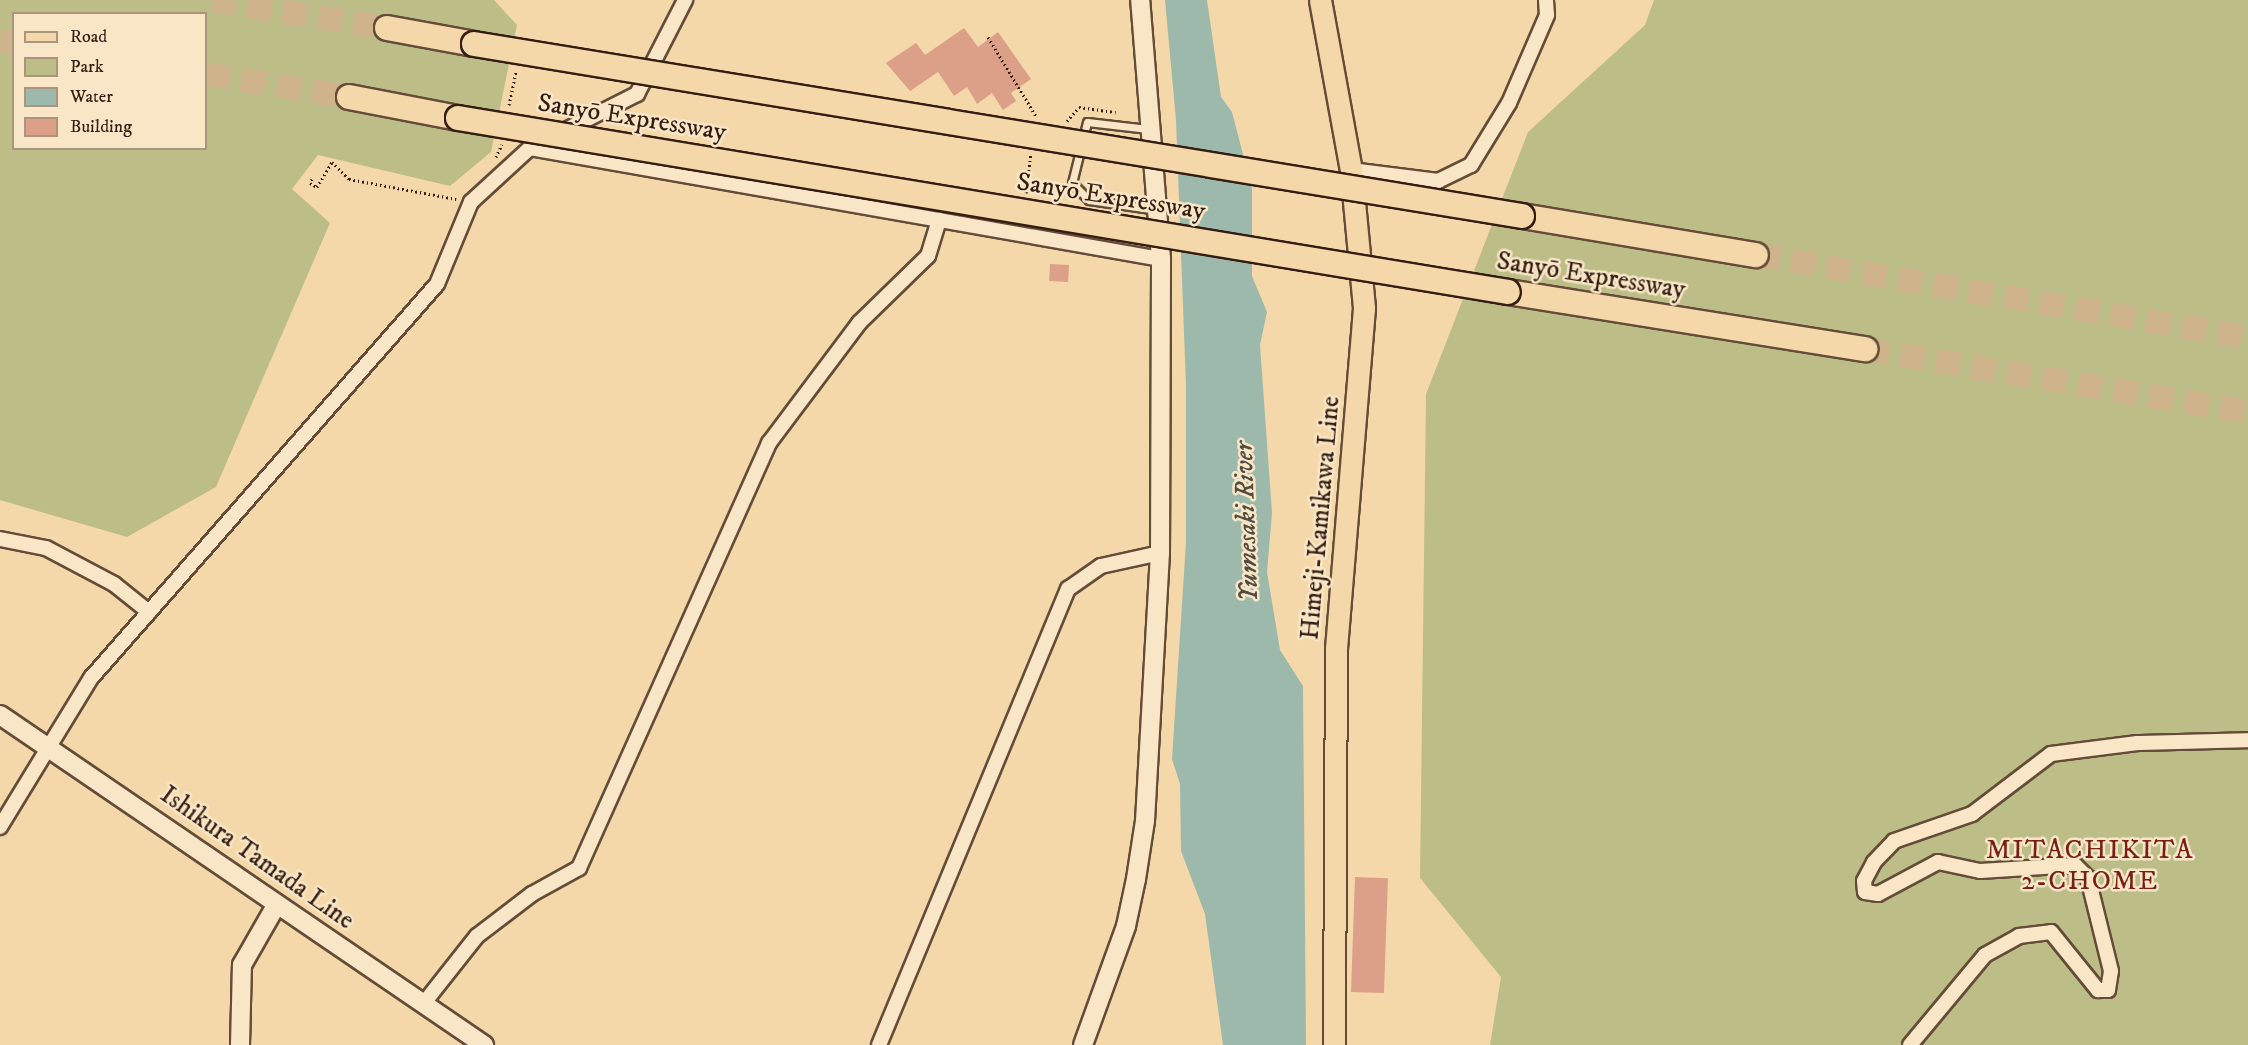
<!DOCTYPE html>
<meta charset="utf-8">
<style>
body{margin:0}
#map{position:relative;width:2248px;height:1045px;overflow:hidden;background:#f5d8a9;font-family:"IM FELL DW Pica",serif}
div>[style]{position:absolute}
.green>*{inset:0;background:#bdbe87}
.water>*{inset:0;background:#9cb9ab}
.building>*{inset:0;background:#dc9f88;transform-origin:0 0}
.highway-tunnel>*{height:24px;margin-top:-12px;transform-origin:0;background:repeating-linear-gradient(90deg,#ceb38b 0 24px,transparent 0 36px)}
.path>*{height:3px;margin-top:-1.5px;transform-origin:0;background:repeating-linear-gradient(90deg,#341e13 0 1.5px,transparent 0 4.5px)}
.roads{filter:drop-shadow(2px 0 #644c38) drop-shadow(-2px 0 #644c38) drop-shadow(0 2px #644c38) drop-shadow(0 -2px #644c38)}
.lane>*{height:7px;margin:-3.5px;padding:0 3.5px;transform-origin:3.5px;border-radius:3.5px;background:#f8e6c7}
.street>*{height:14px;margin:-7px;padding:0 7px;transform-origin:7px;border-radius:7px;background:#f8e6c7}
.secondary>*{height:18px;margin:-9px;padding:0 9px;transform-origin:9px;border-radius:9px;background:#f8e6c7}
.primary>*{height:21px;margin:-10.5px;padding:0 10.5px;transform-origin:10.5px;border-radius:10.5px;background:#f5d8a9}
.highway>*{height:24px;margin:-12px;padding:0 12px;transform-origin:12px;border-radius:12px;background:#f5d8a9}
.bridges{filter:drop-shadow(2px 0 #341e13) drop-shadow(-2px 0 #341e13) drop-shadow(0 2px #341e13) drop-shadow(0 -2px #341e13)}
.highway-bridge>*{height:24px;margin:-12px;padding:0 12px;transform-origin:12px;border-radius:12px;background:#f5d8a9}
span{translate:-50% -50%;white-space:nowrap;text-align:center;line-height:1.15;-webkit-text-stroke:5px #f8e6c7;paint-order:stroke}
.street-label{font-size:26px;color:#341e13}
.water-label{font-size:27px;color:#534c41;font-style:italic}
.neighbourhood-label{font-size:27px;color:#7a1f14;letter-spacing:1.5px}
.legend{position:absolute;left:12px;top:12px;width:195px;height:138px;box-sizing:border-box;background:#f8e6c7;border:2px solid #aa967f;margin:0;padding:8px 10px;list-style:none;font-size:18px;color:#341e13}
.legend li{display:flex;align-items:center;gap:12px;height:30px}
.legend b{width:30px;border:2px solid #aa967f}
</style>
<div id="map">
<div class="green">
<i style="clip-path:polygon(evenodd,0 0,494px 0,517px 25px,491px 152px,450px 186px,318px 155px,292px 189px,330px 223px,216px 487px,127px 537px,0 500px,0 0,14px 14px,206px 14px,206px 148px,14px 148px,14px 14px)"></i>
<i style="clip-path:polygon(1654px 0,2248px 0,2248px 1045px,1490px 1045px,1501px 977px,1420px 878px,1426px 394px,1528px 132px,1645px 25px)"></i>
</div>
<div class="water">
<i style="clip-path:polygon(1165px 0,1207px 0,1221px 97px,1232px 112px,1252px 189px,1252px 276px,1267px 312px,1260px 345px,1272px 513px,1267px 572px,1280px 650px,1303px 686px,1306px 1045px,1223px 1045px,1205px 914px,1181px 851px,1180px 784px,1172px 759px,1186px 542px,1186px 386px,1176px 120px)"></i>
</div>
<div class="building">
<i style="clip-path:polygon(964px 28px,978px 47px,998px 32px,1031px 79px,1011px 93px,1016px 101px,1003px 110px,992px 93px,977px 104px,967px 87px,954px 96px,938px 72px,910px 91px,886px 63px,916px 43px,925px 55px)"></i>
<i style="left:1050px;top:264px;width:19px;height:17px;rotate:3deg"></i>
<i style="left:1355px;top:877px;width:33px;height:115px;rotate:2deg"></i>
</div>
<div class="highway-tunnel">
<i style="left:212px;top:0;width:177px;rotate:9.1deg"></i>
<i style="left:0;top:40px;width:14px;rotate:12deg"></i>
<i style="left:206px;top:74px;width:145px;rotate:9.1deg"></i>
<i style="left:1756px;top:255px;width:499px;rotate:9.5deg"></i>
<i style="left:1865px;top:349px;width:388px;rotate:9.3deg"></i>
</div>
<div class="path">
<i style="left:988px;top:37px;width:92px;rotate:58.7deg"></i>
<i style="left:509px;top:105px;width:35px;rotate:-78deg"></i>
<i style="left:1067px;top:121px;width:18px;rotate:-49deg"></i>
<i style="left:1079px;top:107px;width:37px;rotate:8deg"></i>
<i style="left:496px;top:157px;width:14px;rotate:-65deg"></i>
<i style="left:312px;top:179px;width:4px;rotate:117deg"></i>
<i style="left:310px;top:183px;width:8px;rotate:30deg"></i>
<i style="left:317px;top:187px;width:29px;rotate:-59deg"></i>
<i style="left:332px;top:162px;width:24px;rotate:45deg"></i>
<i style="left:349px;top:179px;width:109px;rotate:10.6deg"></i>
<i style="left:1026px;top:193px;width:38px;rotate:-83deg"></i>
</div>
<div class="roads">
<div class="lane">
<i style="left:1148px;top:129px;width:61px;rotate:-173.5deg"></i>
<i style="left:1087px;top:122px;width:63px;rotate:103.8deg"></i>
<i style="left:1072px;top:183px;width:24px;rotate:45deg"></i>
<i style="left:1089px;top:200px;width:69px;rotate:8.4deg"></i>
</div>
<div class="street">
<i style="left:530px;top:148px;width:641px;rotate:9.98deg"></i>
<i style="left:1351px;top:170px;width:88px;rotate:7.2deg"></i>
<i style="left:1438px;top:181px;width:37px;rotate:-26deg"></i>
<i style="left:1471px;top:165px;width:73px;rotate:-58.5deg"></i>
<i style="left:1509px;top:103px;width:96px;rotate:-66.6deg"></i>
<i style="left:1547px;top:15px;width:15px;rotate:-94deg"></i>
<i style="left:0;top:539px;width:47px;rotate:11.1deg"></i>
<i style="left:46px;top:548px;width:77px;rotate:27.9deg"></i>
<i style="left:114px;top:584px;width:45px;rotate:38.7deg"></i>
<i style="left:0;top:827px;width:175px;rotate:-58.6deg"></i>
<i style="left:91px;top:678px;width:524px;rotate:-48.71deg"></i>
<i style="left:437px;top:284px;width:89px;rotate:-67.5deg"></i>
<i style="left:471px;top:202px;width:80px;rotate:-42.5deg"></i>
<i style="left:530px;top:148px;width:120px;rotate:-26.8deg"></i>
<i style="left:637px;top:94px;width:106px;rotate:-62.9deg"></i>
<i style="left:424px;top:1003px;width:85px;rotate:-51.7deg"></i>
<i style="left:477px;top:936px;width:69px;rotate:-37.4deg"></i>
<i style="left:532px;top:894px;width:54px;rotate:-29deg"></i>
<i style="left:579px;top:868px;width:466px;rotate:-65.9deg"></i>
<i style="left:769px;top:443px;width:150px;rotate:-53.1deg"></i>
<i style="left:859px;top:323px;width:96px;rotate:-44.2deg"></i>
<i style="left:928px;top:256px;width:38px;rotate:-73deg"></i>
<i style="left:879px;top:1045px;width:494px;rotate:-67.5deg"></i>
<i style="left:1068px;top:589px;width:40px;rotate:-34.9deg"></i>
<i style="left:1101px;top:566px;width:60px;rotate:-12.4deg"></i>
<i style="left:1910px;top:1045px;width:117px;rotate:-50.2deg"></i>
<i style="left:1985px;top:955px;width:39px;rotate:-29deg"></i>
<i style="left:2019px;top:936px;width:32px;rotate:-7deg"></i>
<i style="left:2051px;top:932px;width:75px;rotate:51deg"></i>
<i style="left:2098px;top:990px;width:10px"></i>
<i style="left:2108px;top:990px;width:19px;rotate:-81deg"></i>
<i style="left:2111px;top:971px;width:96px;rotate:-103.9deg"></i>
<i style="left:2088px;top:878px;width:18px;rotate:-135deg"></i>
<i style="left:2075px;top:865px;width:95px;rotate:176.4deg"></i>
<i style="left:1980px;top:871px;width:43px;rotate:-167.9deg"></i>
<i style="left:1938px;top:862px;width:68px;rotate:151.9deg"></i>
<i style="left:1878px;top:894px;width:13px;rotate:-171deg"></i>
<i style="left:1865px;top:892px;width:11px;rotate:-95deg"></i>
<i style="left:1864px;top:881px;width:21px;rotate:-62deg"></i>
<i style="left:1874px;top:862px;width:29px;rotate:-46deg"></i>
<i style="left:1894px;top:841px;width:83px;rotate:-19.1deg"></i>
<i style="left:1972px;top:814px;width:99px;rotate:-37.2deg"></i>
<i style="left:2051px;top:754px;width:87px;rotate:-7.3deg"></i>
<i style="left:2137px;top:743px;width:111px;rotate:-1.5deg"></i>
</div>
<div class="secondary">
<i style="left:0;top:715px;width:586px;rotate:34.29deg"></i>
<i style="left:240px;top:1045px;width:80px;rotate:-88.6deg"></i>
<i style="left:242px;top:965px;width:70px;rotate:-60.2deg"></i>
<i style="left:1083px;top:1045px;width:127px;rotate:-70.1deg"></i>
<i style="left:1126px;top:926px;width:48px;rotate:-78deg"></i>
<i style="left:1136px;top:879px;width:59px;rotate:-81.2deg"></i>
<i style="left:1145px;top:821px;width:268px;rotate:-86.8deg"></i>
<i style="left:1160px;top:553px;width:294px;rotate:-89.8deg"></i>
<i style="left:1161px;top:259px;width:260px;rotate:-94.6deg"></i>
</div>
<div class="primary">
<i style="left:1320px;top:0;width:173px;rotate:79.7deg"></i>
<i style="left:1351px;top:170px;width:139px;rotate:84.6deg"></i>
<i style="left:1364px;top:308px;width:341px;rotate:94.7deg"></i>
<i style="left:1336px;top:648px;width:397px;rotate:90.3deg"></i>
</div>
<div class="highway">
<i style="left:387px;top:28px;width:88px;rotate:10.4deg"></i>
<i style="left:349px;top:97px;width:111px;rotate:10.9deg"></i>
<i style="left:1522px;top:216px;width:237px;rotate:9.5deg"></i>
<i style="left:1508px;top:292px;width:362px;rotate:9.1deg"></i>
</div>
</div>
<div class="bridges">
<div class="highway-bridge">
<i style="left:474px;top:44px;width:1062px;rotate:9.32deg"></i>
<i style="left:458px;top:118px;width:1064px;rotate:9.41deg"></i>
</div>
</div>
<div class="street-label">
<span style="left:632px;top:118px;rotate:9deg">Sanyō Expressway</span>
<span style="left:1111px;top:197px;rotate:9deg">Sanyō Expressway</span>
<span style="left:1591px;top:276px;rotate:9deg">Sanyō Expressway</span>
<span style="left:1321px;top:518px;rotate:-85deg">Himeji-Kamikawa Line</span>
<span style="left:257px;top:858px;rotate:35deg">Ishikura Tamada Line</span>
</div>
<div class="water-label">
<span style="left:1247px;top:522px;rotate:-92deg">Yumesaki River</span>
</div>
<div class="neighbourhood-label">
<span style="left:2090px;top:866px">MITACHIKITA<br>2-CHOME</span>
</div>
<ul class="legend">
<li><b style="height:8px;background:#f5d8a9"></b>Road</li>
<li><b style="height:16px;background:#bdbe87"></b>Park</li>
<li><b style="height:16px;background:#9cb9ab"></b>Water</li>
<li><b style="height:16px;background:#dc9f88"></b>Building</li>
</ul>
</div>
